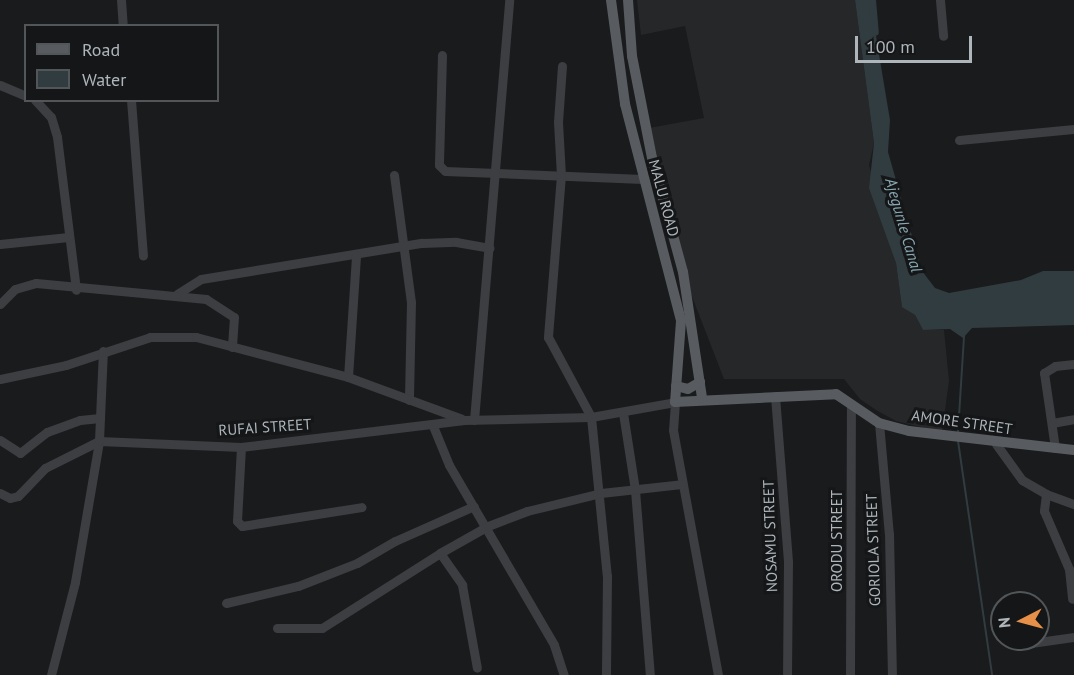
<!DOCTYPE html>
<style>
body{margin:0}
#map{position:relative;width:1074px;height:675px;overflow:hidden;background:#1a1b1c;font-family:"PT Sans",sans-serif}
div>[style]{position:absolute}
.built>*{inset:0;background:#262729}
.water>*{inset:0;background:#313c40}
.stream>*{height:2px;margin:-1px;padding:0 1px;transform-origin:1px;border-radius:1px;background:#313c40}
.canal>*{height:8px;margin:-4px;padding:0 4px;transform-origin:4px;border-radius:4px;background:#313c40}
.minor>*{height:9px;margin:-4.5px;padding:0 4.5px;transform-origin:4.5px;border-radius:4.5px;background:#3c3e41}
.major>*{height:10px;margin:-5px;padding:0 5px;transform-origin:5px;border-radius:5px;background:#585b60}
span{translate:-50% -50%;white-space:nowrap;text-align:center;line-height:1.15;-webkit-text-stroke:6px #151617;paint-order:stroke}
.street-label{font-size:15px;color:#aeb5bb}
.water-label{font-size:16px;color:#88a8b3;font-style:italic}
.legend{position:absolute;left:24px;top:24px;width:195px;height:78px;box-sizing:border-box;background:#151617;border:2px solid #525659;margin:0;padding:8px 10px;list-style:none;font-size:18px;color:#aeb5bb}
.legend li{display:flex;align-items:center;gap:12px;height:30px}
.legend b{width:30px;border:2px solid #525659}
.north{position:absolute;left:990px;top:591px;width:60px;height:60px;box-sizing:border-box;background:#151617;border:2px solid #525659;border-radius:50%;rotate:264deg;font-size:16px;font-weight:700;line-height:24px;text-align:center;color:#aeb5bb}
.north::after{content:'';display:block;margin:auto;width:21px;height:27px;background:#e69049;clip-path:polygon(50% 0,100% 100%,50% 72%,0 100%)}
.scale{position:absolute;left:855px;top:36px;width:117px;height:27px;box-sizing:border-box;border:3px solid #aeb5bb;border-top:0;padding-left:8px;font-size:18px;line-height:21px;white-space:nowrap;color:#aeb5bb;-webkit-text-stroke:4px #151617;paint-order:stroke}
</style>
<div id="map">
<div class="built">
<i style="clip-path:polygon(637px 0,855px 0,874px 143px,869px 165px,896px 263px,902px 306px,915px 315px,923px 330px,944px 330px,949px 381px,942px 432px,896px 421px,876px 410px,860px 399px,844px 379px,724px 379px,686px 281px,649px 128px,704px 118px,685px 26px,641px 35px)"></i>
</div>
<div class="water">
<i style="clip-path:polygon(855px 0,870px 0,890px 120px,888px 152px,922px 271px,935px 288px,949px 293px,1021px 280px,1043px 271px,1074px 271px,1074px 325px,972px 328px,963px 338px,950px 329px,923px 330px,915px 315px,902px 307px,896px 263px,869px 188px,874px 143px)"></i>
</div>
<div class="stream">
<i style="left:958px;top:432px;width:96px;rotate:-86.4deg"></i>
<i style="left:958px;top:441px;width:236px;rotate:81.7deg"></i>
</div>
<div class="canal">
<i style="left:872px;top:0;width:32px;rotate:85deg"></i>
</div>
<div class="minor">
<i style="left:121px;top:0;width:26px;rotate:86deg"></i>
<i style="left:940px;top:0;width:36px;rotate:85deg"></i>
<i style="left:442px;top:55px;width:110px;rotate:91.6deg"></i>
<i style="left:439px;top:165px;width:8px;rotate:45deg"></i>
<i style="left:445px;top:171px;width:198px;rotate:2.3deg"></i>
<i style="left:562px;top:66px;width:56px;rotate:94.1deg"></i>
<i style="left:558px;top:122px;width:53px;rotate:86.8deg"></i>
<i style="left:561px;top:175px;width:163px;rotate:94.6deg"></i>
<i style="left:548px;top:337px;width:91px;rotate:61.7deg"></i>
<i style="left:591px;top:417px;width:160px;rotate:84.3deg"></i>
<i style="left:607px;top:576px;width:99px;rotate:90.6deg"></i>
<i style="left:0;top:85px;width:28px;rotate:23deg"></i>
<i style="left:35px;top:100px;width:23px;rotate:47deg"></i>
<i style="left:51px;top:117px;width:21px;rotate:73deg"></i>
<i style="left:57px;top:137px;width:154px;rotate:82.9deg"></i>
<i style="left:131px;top:100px;width:156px;rotate:85.6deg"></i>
<i style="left:959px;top:140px;width:116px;rotate:-5.5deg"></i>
<i style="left:394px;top:175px;width:128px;rotate:82.4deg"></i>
<i style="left:411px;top:302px;width:98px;rotate:91.2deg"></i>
<i style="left:0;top:244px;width:69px;rotate:-5.8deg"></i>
<i style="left:177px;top:294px;width:28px;rotate:-32deg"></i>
<i style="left:201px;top:279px;width:224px;rotate:-9.3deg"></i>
<i style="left:422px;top:243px;width:34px;rotate:-2deg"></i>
<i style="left:456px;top:242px;width:34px;rotate:10deg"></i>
<i style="left:0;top:304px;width:21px;rotate:-45deg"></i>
<i style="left:15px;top:289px;width:22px;rotate:-16deg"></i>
<i style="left:36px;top:283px;width:171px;rotate:5.4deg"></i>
<i style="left:206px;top:299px;width:33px;rotate:33deg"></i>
<i style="left:234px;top:317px;width:30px;rotate:94deg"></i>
<i style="left:348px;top:377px;width:122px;rotate:-86.2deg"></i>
<i style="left:0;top:379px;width:67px;rotate:-12deg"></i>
<i style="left:66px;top:365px;width:89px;rotate:-18.4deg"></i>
<i style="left:150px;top:337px;width:46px"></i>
<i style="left:196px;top:337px;width:157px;rotate:14.7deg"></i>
<i style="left:348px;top:377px;width:121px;rotate:20.2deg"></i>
<i style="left:775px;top:396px;width:167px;rotate:85.5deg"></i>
<i style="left:788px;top:562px;width:113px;rotate:90.5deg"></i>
<i style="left:623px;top:413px;width:78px;rotate:81.1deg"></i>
<i style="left:635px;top:490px;width:186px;rotate:85.4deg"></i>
<i style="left:474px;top:420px;width:421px;rotate:-85.2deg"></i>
<i style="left:879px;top:423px;width:111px;rotate:84.9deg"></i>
<i style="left:889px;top:534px;width:141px;rotate:88.8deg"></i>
<i style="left:1052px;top:423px;width:22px;rotate:-10deg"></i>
<i style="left:433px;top:426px;width:42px;rotate:67.7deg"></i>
<i style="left:449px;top:465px;width:208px;rotate:59.7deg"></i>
<i style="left:554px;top:645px;width:32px;rotate:72deg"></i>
<i style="left:0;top:440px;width:24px;rotate:33deg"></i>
<i style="left:20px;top:453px;width:34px;rotate:-38deg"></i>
<i style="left:47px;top:432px;width:35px;rotate:-20deg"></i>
<i style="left:80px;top:420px;width:20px;rotate:-6deg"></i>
<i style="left:996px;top:444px;width:44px;rotate:54.2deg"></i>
<i style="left:1022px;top:480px;width:28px;rotate:30deg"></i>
<i style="left:1046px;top:494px;width:30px;rotate:20deg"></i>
<i style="left:241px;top:447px;width:74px;rotate:93.1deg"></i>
<i style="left:237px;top:521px;width:7px;rotate:45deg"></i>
<i style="left:242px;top:526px;width:121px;rotate:-9deg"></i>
<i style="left:1055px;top:448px;width:76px;rotate:-98.3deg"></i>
<i style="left:1044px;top:373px;width:13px;rotate:-32deg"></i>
<i style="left:1055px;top:366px;width:19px;rotate:-6deg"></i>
<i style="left:0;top:493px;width:11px;rotate:27deg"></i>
<i style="left:10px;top:498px;width:8px;rotate:-14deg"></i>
<i style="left:18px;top:496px;width:39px;rotate:-46deg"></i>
<i style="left:45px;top:468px;width:60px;rotate:-26.6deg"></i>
<i style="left:99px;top:441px;width:142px;rotate:2.4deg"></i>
<i style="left:241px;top:447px;width:225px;rotate:-6.9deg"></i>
<i style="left:464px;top:420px;width:127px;rotate:-1.4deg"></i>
<i style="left:591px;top:417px;width:85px;rotate:-10.1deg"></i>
<i style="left:675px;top:402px;width:28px;rotate:94deg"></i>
<i style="left:673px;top:430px;width:249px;rotate:79.6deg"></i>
<i style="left:1046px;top:494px;width:17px;rotate:97deg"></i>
<i style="left:1044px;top:511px;width:63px;rotate:66.7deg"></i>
<i style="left:1069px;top:569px;width:30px;rotate:84deg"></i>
<i style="left:440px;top:553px;width:39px;rotate:55deg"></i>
<i style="left:462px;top:585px;width:84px;rotate:79.8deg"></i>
<i style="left:226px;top:603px;width:74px;rotate:-13.3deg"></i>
<i style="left:298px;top:586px;width:63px;rotate:-21.3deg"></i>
<i style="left:357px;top:563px;width:44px;rotate:-30.1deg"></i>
<i style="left:395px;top:541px;width:86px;rotate:-23.9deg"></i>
<i style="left:277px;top:628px;width:45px"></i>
<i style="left:322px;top:628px;width:140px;rotate:-32.4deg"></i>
<i style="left:440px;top:553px;width:55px;rotate:-29.4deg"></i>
<i style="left:488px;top:526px;width:42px;rotate:-21deg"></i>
<i style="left:527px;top:511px;width:76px;rotate:-13.7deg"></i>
<i style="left:601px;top:493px;width:81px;rotate:-6.3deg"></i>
<i style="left:1017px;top:645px;width:58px;rotate:-8deg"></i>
<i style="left:51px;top:675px;width:96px;rotate:-75.5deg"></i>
<i style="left:75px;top:582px;width:143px;rotate:-80.3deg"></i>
<i style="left:99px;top:441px;width:90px;rotate:-87.5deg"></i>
<i style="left:850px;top:675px;width:268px;rotate:-89.8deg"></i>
</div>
<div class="major">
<i style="left:611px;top:0;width:105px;rotate:82.3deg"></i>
<i style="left:625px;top:104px;width:224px;rotate:75.5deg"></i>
<i style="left:681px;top:321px;width:81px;rotate:94.2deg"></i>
<i style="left:675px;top:402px;width:161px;rotate:-2.8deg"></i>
<i style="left:836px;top:394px;width:52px;rotate:34deg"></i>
<i style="left:879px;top:423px;width:31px;rotate:15deg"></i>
<i style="left:909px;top:431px;width:166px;rotate:6.6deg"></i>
<i style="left:628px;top:0;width:56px;rotate:85.9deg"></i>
<i style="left:632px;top:56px;width:104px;rotate:78.9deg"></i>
<i style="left:652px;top:158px;width:118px;rotate:74.8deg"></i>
<i style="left:683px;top:272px;width:127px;rotate:81.4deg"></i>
<i style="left:676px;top:386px;width:12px;rotate:14deg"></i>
<i style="left:688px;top:389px;width:14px;rotate:-30deg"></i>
</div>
<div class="street-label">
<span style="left:664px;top:198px;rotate:75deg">MALU ROAD</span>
<span style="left:962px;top:422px;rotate:8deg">AMORE STREET</span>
<span style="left:265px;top:427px;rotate:-4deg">RUFAI STREET</span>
<span style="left:770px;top:536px;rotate:-92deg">NOSAMU STREET</span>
<span style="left:837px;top:541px;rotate:-90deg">ORODU STREET</span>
<span style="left:873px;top:550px;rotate:-92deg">GORIOLA STREET</span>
</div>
<div class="water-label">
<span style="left:904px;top:225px;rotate:74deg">Ajegunle Canal</span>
</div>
<ul class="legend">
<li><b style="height:8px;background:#585b60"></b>Road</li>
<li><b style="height:16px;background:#313c40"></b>Water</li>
</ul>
<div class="north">N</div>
<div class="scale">100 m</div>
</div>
